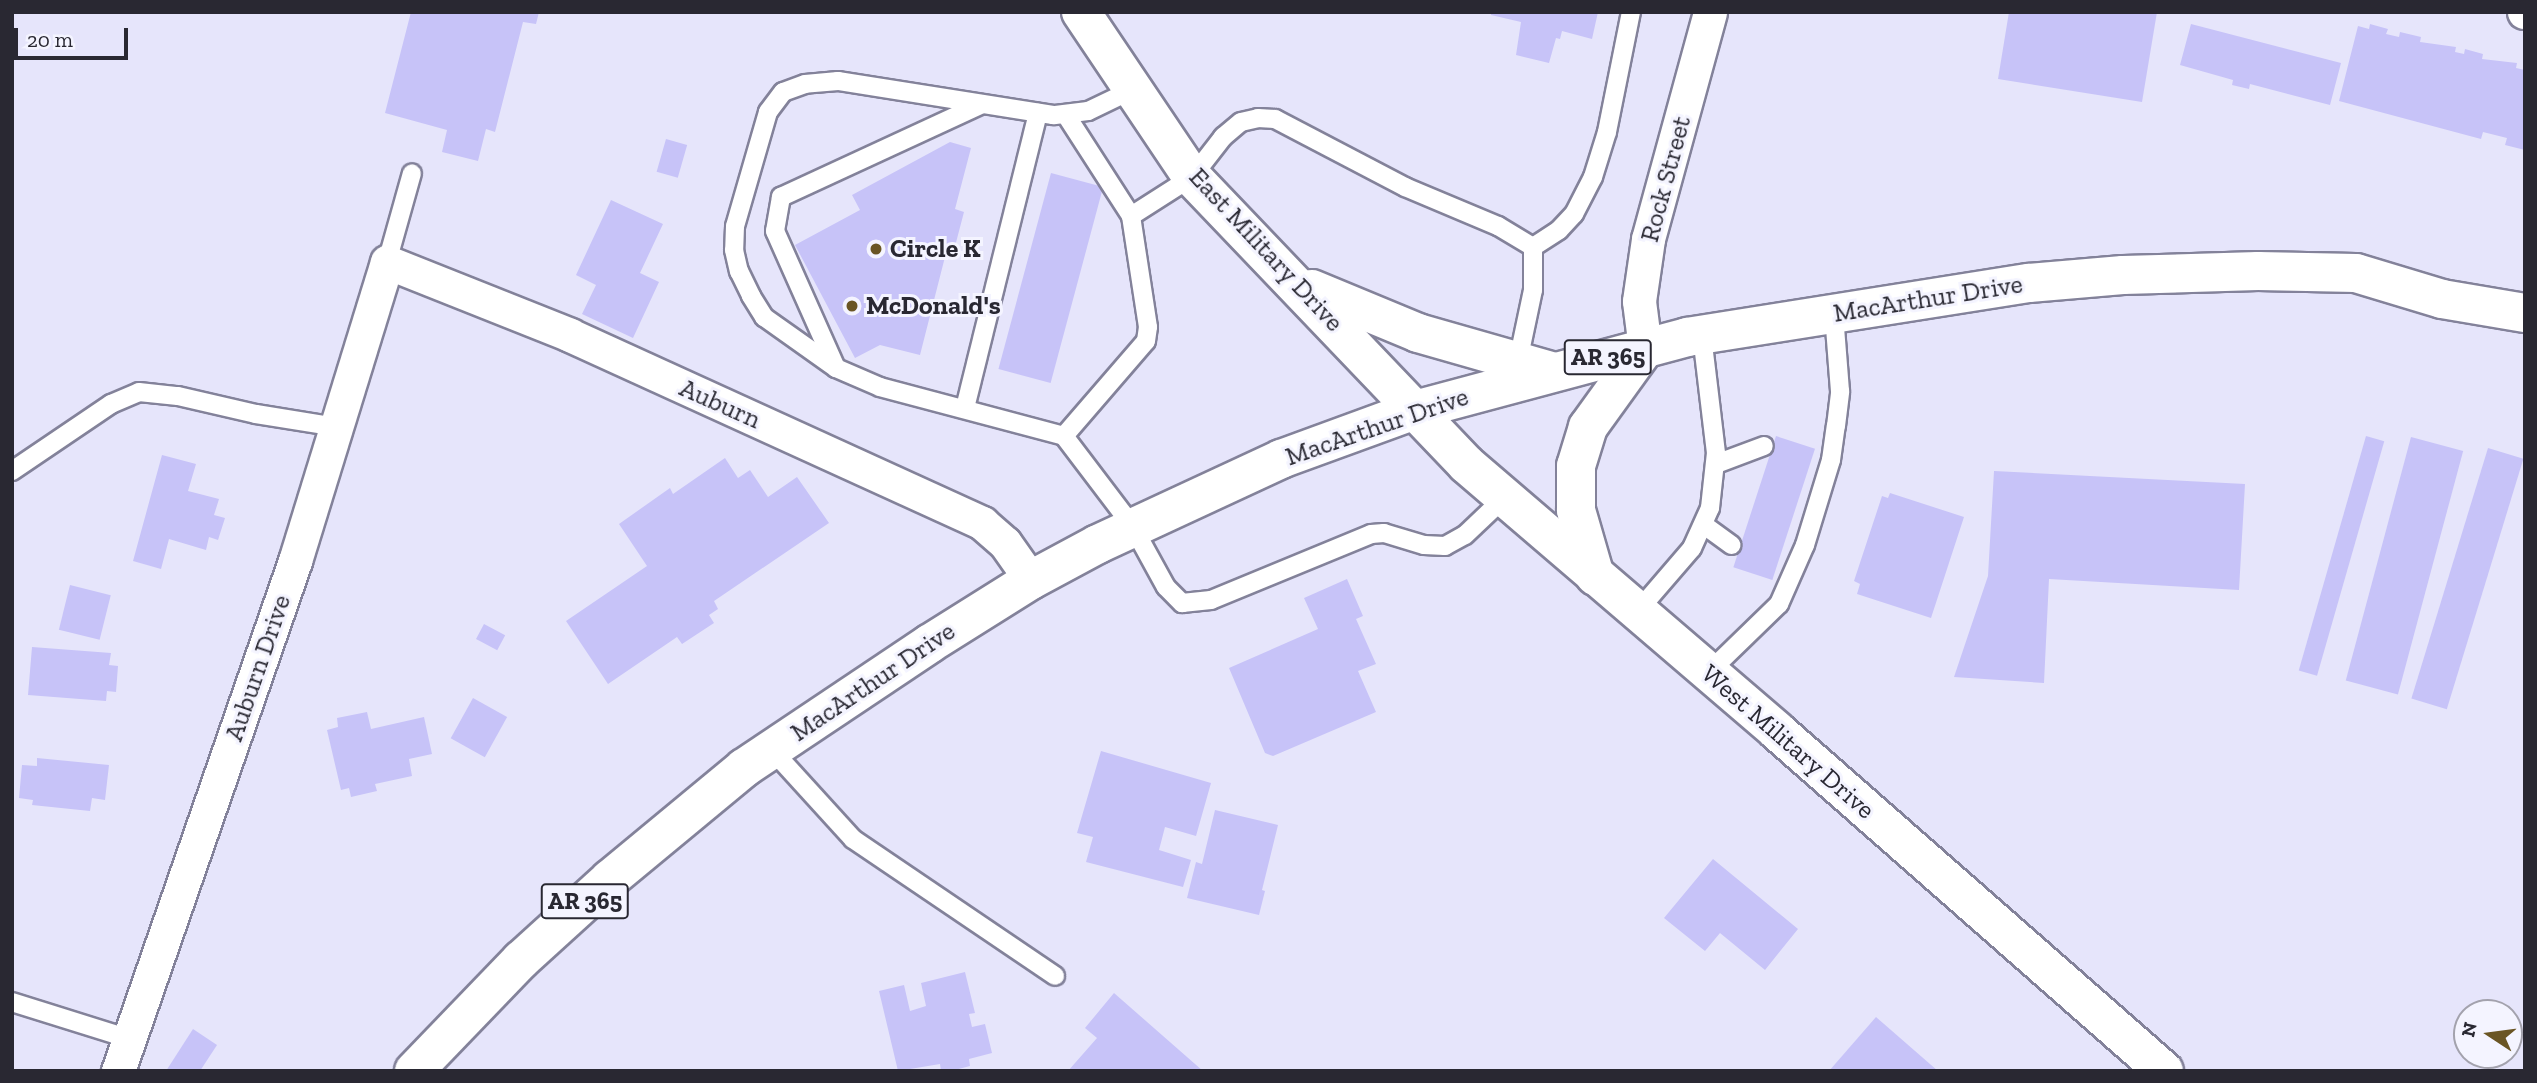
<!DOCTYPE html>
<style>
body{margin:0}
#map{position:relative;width:2537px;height:1083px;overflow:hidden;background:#e6e5fb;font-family:"Zilla Slab",serif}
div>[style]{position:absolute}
.building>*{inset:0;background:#c7c3f8;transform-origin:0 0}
.roads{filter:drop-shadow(2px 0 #83829a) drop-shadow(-2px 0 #83829a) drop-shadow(0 2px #83829a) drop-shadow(0 -2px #83829a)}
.service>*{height:18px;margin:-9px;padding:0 9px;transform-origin:9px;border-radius:9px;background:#fff}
.minor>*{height:33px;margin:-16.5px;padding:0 16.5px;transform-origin:16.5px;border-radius:16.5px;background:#fff}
.tertiary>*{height:38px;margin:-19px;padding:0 19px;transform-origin:19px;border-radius:19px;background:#fff}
.primary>*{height:38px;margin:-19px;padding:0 19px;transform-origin:19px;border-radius:19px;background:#fff}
.dots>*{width:19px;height:19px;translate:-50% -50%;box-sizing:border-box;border:4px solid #f4f4ff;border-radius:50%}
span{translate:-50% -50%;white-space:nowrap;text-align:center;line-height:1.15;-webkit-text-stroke:6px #f4f4ff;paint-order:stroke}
.shield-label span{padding:2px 5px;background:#f4f4ff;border:2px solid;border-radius:5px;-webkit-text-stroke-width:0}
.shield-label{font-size:24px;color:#292832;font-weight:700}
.street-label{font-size:26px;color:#292832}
.poi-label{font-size:26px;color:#292832;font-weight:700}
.left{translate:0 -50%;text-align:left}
.frame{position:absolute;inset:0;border:14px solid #292832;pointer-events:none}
.north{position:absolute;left:2453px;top:999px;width:70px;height:70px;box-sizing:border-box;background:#f4f4ff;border:2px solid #a3a2ad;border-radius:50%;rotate:283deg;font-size:19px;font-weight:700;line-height:28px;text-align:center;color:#292832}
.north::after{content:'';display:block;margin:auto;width:24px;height:32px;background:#6a5524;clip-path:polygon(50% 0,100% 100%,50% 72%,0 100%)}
.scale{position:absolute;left:14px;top:28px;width:114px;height:32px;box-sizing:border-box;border:4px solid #292832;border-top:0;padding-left:9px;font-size:21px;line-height:24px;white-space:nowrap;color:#292832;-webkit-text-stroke:5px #f4f4ff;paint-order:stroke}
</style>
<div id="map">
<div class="building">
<i style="clip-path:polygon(411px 12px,539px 12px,536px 24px,523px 22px,495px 132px,486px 129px,478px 161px,442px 152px,447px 130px,385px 113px)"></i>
<i style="clip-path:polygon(1491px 12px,1598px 12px,1592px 39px,1562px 31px,1560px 39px,1556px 38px,1549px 63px,1516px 55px,1521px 22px,1491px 15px)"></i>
<i style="clip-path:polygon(2009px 12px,2157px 12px,2142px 102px,1998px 79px)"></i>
<i style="clip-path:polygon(2191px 24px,2341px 63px,2330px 105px,2250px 84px,2249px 89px,2232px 85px,2233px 80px,2180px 65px)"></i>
<i style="clip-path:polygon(2370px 24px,2388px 29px,2386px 34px,2399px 37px,2400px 32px,2421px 37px,2420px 42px,2456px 47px,2455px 52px,2464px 54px,2465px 49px,2483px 54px,2482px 59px,2517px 63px,2516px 68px,2525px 70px,2525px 150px,2505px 145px,2507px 138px,2483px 132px,2481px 139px,2339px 101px,2358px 26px,2369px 29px)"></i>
<i style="left:666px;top:139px;width:22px;height:34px;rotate:16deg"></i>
<i style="clip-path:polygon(950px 142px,971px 148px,955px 209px,964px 212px,953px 254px,946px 253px,920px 355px,880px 345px,855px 358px,795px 245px,860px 210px,852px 195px)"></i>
<i style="left:1051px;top:173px;width:54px;height:203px;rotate:15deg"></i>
<i style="clip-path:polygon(611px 200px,663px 224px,640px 273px,659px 282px,633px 338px,582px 314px,596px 285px,576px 275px)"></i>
<i style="left:1776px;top:436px;width:41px;height:138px;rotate:18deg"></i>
<i style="left:2366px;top:436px;width:19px;height:244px;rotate:16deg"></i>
<i style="left:2411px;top:437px;width:54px;height:252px;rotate:15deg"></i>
<i style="left:2488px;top:448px;width:37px;height:262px;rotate:17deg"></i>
<i style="clip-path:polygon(162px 455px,196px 464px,188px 491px,219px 499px,214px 515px,225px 518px,218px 540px,209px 537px,206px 550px,169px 539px,161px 569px,133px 561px)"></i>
<i style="clip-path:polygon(725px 458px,738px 478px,750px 470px,768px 497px,797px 477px,829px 523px,714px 601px,718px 609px,709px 615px,714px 623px,682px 644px,677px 637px,608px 684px,566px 621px,647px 566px,619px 524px,670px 488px,673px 494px)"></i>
<i style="clip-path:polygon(1994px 471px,2245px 484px,2239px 590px,2049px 579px,2044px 683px,1954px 677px,1988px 576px)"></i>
<i style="clip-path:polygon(1890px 493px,1964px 517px,1931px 618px,1857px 594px,1860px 584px,1854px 581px,1882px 496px,1888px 498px)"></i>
<i style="clip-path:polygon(1347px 579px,1363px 616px,1356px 619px,1376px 664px,1358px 671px,1376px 712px,1273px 756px,1265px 753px,1229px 668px,1318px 629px,1304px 598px)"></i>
<i style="left:70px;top:585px;width:42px;height:46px;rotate:14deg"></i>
<i style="left:484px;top:624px;width:24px;height:17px;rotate:28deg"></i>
<i style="clip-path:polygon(32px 647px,111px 653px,109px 665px,118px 666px,116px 692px,107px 691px,106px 701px,28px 695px)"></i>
<i style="left:473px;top:698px;width:39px;height:46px;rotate:29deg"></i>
<i style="clip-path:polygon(367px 712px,371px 729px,424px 717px,432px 754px,409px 759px,412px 776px,375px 784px,377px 791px,351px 797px,349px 788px,341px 790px,327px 730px,338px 727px,337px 718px)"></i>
<i style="clip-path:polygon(1101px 751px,1211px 783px,1196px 836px,1165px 827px,1159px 850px,1191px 860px,1183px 887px,1086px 862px,1093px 837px,1077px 833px)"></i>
<i style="clip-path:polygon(37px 758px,109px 765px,105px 800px,92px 798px,90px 811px,32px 805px,33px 800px,19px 798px,22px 765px,37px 766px)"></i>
<i style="clip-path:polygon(1215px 810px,1278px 825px,1262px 890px,1265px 891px,1259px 915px,1187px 898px,1196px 862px,1202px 864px)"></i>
<i style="clip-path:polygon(1713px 859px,1798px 929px,1765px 970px,1720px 933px,1705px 951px,1664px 918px)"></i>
<i style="clip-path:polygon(965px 972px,975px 1013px,969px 1014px,972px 1027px,985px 1024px,992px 1053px,969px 1059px,970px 1066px,951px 1071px,941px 1071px,940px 1064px,898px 1071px,879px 991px,904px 985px,910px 1011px,926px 1006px,921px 983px)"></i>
<i style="clip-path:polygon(1114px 993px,1203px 1071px,1068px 1071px,1097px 1038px,1085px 1028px)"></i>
<i style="clip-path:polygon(1876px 1017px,1938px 1071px,1829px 1071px)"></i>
<i style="clip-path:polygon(193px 1029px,217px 1045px,200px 1071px,166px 1071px)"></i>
</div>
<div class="roads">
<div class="service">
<i style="left:1134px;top:89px;width:51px;rotate:154.4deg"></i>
<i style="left:1088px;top:111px;width:35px;rotate:173deg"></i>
<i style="left:1053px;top:115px;width:218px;rotate:-171deg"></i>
<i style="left:838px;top:81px;width:33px;rotate:175deg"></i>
<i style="left:805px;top:84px;width:23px;rotate:160deg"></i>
<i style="left:783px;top:92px;width:25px;rotate:127deg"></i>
<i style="left:768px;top:112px;width:119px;rotate:106.1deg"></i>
<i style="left:735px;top:226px;width:24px;rotate:92deg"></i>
<i style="left:734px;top:250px;width:22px;rotate:77deg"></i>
<i style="left:739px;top:271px;width:28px;rotate:64deg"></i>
<i style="left:751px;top:296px;width:25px;rotate:58deg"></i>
<i style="left:764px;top:317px;width:88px;rotate:35.3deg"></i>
<i style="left:836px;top:368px;width:48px;rotate:23.4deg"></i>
<i style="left:880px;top:387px;width:190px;rotate:14.9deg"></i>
<i style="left:1064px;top:436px;width:114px;rotate:52.8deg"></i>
<i style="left:1133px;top:527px;width:68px;rotate:61.2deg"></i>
<i style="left:1166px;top:587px;width:23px;rotate:45deg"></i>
<i style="left:1182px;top:603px;width:29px;rotate:-6deg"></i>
<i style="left:1211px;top:600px;width:173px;rotate:-22.4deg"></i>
<i style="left:1371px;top:534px;width:13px;rotate:-4deg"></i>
<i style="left:1384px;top:533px;width:42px;rotate:16.7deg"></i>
<i style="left:1424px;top:545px;width:21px;rotate:3deg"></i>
<i style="left:1445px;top:546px;width:23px;rotate:-29deg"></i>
<i style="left:1465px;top:535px;width:54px;rotate:-43.5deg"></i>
<i style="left:1066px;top:115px;width:120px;rotate:57.2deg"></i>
<i style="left:1533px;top:247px;width:31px;rotate:-33deg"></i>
<i style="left:1559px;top:230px;width:22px;rotate:-47deg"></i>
<i style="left:1574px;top:214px;width:42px;rotate:-62.8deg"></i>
<i style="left:1593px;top:177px;width:47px;rotate:-72.7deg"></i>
<i style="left:1607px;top:132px;width:122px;rotate:-78.7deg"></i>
<i style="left:387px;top:262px;width:92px;rotate:-74.3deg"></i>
<i style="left:836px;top:368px;width:150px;rotate:-114deg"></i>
<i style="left:775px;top:231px;width:35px;rotate:-80deg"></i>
<i style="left:781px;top:197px;width:221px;rotate:-24.8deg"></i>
<i style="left:965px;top:408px;width:304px;rotate:-76.1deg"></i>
<i style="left:1064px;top:436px;width:125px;rotate:-49.2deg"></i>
<i style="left:1146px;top:341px;width:14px;rotate:-82deg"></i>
<i style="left:1148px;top:327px;width:112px;rotate:-98.7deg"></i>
<i style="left:1131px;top:216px;width:72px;rotate:-32.6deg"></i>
<i style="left:1192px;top:177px;width:51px;rotate:-52.2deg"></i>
<i style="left:1223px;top:137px;width:23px;rotate:-40deg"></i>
<i style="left:1241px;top:122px;width:17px;rotate:-13deg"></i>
<i style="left:1258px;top:118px;width:17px;rotate:3deg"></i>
<i style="left:1275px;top:119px;width:147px;rotate:27.6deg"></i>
<i style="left:1405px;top:187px;width:101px;rotate:22.8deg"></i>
<i style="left:1498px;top:226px;width:41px;rotate:31deg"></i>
<i style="left:1533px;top:247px;width:43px;rotate:90deg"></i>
<i style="left:1533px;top:290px;width:73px;rotate:101.9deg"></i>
<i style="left:1716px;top:464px;width:51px;rotate:-20.6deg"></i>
<i style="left:12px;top:471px;width:120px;rotate:-34.1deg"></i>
<i style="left:111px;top:404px;width:30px;rotate:-23deg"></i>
<i style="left:139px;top:392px;width:39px;rotate:6deg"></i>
<i style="left:178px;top:396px;width:80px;rotate:13deg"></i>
<i style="left:256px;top:414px;width:81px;rotate:9.2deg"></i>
<i style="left:1704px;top:525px;width:34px;rotate:36deg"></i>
<i style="left:1637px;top:612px;width:84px;rotate:-49.3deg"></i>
<i style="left:1692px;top:548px;width:44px;rotate:-65.8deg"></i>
<i style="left:1710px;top:508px;width:55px;rotate:-83.8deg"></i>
<i style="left:1716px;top:453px;width:119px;rotate:-96.8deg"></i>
<i style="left:1709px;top:672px;width:98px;rotate:-44.2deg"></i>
<i style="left:1779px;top:604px;width:64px;rotate:-66.2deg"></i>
<i style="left:1805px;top:545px;width:89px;rotate:-73deg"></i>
<i style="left:1831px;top:460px;width:34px;rotate:-82deg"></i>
<i style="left:1836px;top:426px;width:35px;rotate:-83deg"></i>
<i style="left:1840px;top:391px;width:77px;rotate:-94.5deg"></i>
<i style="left:772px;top:750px;width:120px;rotate:47.7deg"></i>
<i style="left:853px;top:839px;width:244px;rotate:34.1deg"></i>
<i style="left:12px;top:1002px;width:124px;rotate:17.4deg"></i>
</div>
<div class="minor">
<i style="left:2524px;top:12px;width:1px"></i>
<i style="left:1645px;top:348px;width:47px;rotate:-97.3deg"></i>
<i style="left:1639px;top:301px;width:63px;rotate:-81.7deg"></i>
<i style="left:1648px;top:239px;width:235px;rotate:-74.7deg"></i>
<i style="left:118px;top:1071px;width:540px;rotate:-70.86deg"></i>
<i style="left:295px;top:561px;width:313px;rotate:-72.9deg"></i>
<i style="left:387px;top:262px;width:197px;rotate:21.7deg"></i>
<i style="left:570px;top:335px;width:453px;rotate:24.5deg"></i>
<i style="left:982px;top:523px;width:30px;rotate:41deg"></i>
<i style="left:1005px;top:543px;width:45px;rotate:54.9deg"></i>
</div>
<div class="tertiary">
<i style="left:1081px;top:12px;width:199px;rotate:56.1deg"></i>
<i style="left:1192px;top:177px;width:397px;rotate:46.3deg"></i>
<i style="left:1466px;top:464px;width:410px;rotate:40.6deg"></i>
<i style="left:1777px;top:731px;width:515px;rotate:41.3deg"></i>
<i style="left:1312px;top:289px;width:115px;rotate:22.5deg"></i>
<i style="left:1418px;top:333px;width:142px;rotate:15.9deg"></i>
<i style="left:1595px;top:576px;width:69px;rotate:-106.1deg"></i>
<i style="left:1576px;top:510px;width:44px;rotate:-90deg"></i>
<i style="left:1576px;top:466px;width:41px;rotate:-72.9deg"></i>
<i style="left:1588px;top:427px;width:97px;rotate:-54.2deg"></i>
</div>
<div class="primary">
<i style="left:414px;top:1071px;width:154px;rotate:-46.1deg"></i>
<i style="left:521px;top:960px;width:120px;rotate:-42.3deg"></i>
<i style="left:610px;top:879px;width:174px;rotate:-39.6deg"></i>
<i style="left:744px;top:768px;width:223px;rotate:-33.8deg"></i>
<i style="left:929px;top:644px;width:120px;rotate:-32.1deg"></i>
<i style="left:1031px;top:580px;width:76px;rotate:-28.2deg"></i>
<i style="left:1098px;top:544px;width:202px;rotate:-24.9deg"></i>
<i style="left:1281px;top:459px;width:143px;rotate:-20.1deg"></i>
<i style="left:1415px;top:410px;width:282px;rotate:-15deg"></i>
<i style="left:1687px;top:337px;width:346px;rotate:-9deg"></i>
<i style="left:2029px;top:283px;width:94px;rotate:-4.9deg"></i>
<i style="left:2123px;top:275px;width:135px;rotate:-1.7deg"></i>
<i style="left:2258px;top:271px;width:98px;rotate:1.2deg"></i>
<i style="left:2356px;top:273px;width:90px;rotate:16.8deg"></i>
<i style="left:2442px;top:299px;width:84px;rotate:9.6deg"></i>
</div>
</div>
<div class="dots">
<i style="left:876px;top:249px;background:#6a5524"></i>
<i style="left:852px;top:306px;background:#6a5524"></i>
</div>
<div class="shield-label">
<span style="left:1608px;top:357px">AR 365</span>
<span style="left:585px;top:901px">AR 365</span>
</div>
<div class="street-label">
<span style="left:1666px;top:179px;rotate:-75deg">Rock Street</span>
<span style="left:1266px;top:250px;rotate:47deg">East Military Drive</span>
<span style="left:1928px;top:299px;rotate:-9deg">MacArthur Drive</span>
<span style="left:720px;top:404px;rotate:24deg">Auburn</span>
<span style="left:1377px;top:427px;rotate:-19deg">MacArthur Drive</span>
<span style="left:258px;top:668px;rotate:-71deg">Auburn Drive</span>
<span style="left:873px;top:682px;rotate:-34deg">MacArthur Drive</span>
<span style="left:1788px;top:742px;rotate:41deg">West Military Drive</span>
</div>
<div class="poi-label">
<span class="left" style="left:890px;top:249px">Circle K</span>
<span class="left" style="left:866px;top:306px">McDonald's</span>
</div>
<div class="frame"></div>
<div class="north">N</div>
<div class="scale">20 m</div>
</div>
